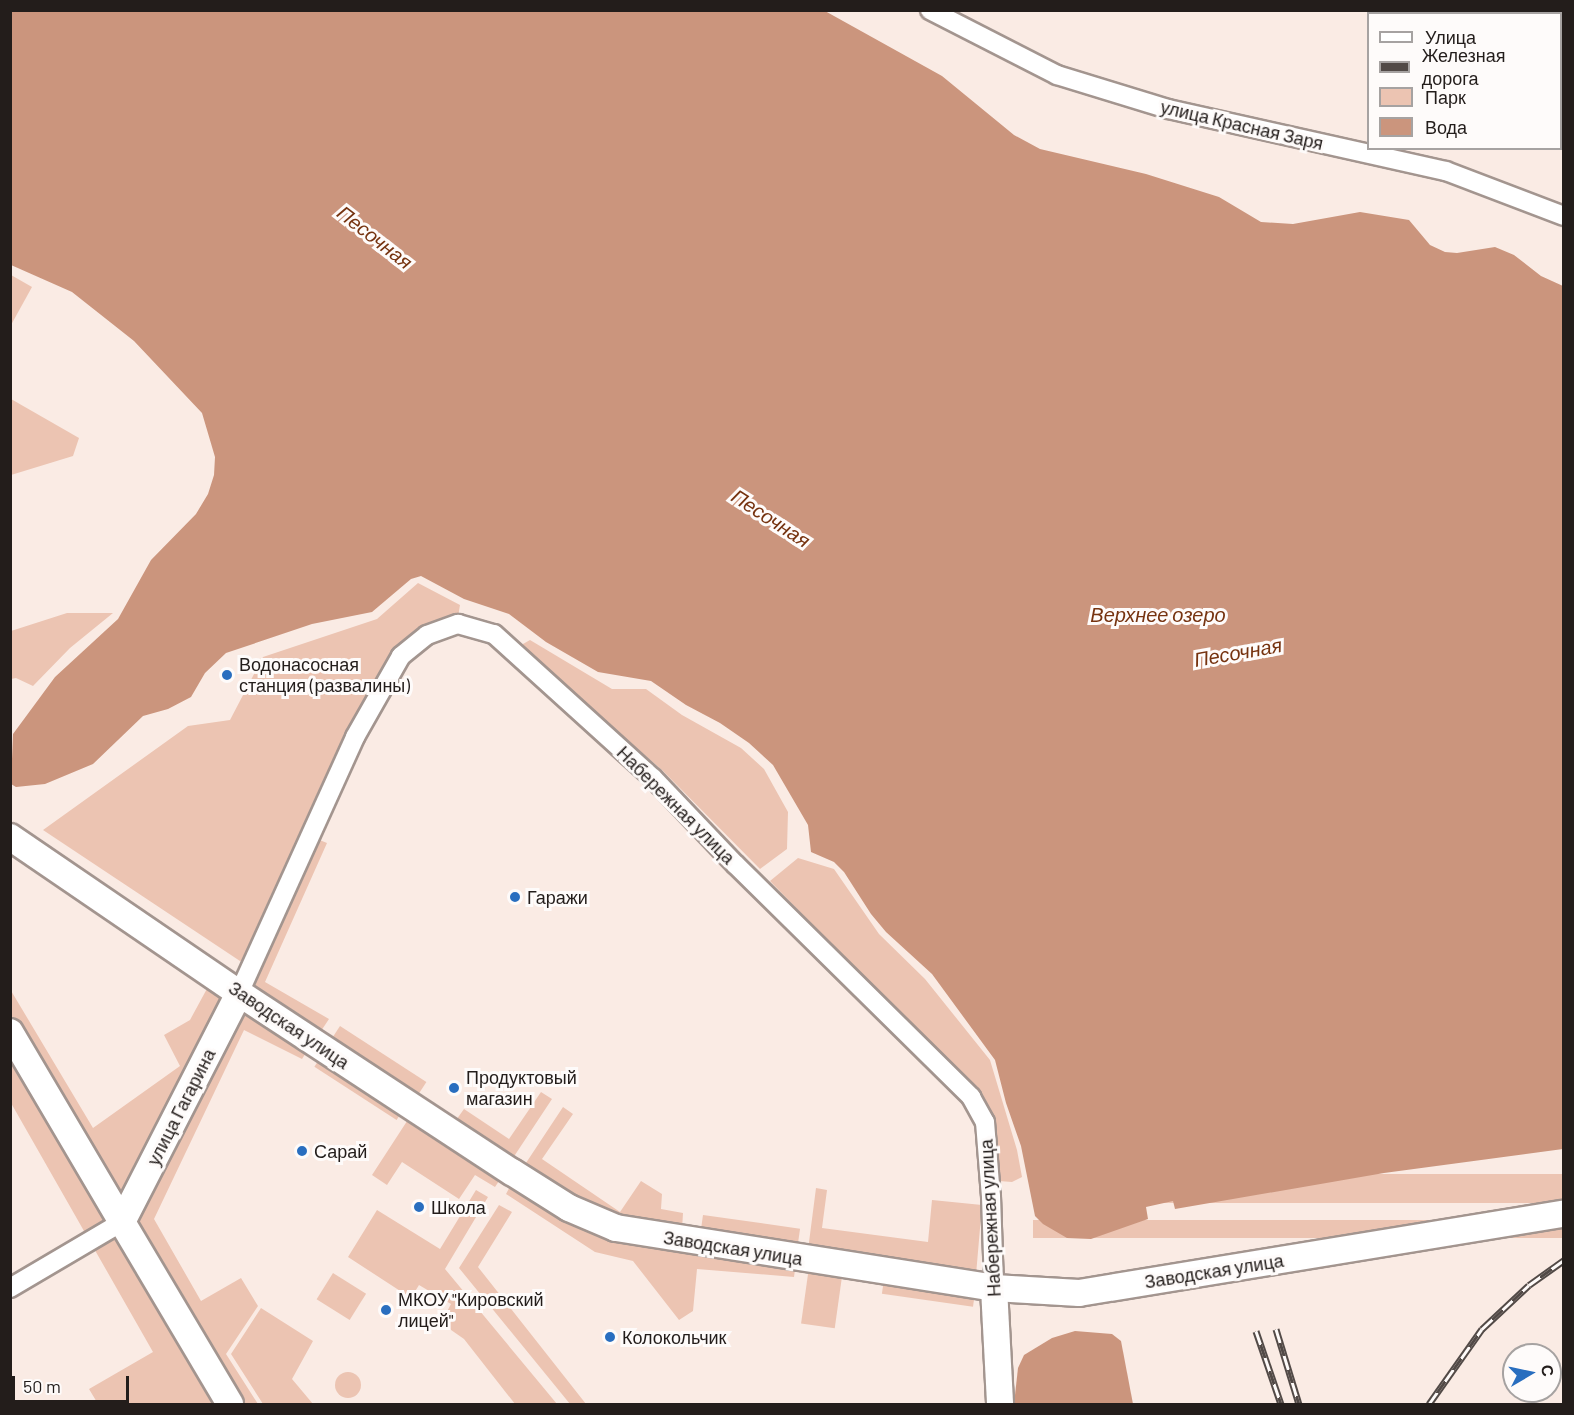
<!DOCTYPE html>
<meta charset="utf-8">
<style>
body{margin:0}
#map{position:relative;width:1574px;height:1415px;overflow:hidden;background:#faebe4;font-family:Barlow,sans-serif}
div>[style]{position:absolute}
.green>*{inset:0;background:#ecc4b2;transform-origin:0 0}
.round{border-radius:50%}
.water>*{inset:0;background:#cb957d}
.roads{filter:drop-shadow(2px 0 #a3958f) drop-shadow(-2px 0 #a3958f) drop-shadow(0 2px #a3958f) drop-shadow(0 -2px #a3958f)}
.street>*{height:18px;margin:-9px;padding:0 9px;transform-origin:9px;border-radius:9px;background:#fff}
.secondary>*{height:26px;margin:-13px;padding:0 13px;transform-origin:13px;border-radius:13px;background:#fff}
.rail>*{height:7px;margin-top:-3.5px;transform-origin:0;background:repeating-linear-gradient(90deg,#fefbfa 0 14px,#524a47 0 28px);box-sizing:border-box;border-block:2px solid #524a47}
.dots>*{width:16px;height:16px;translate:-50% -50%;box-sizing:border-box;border:3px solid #fefbfa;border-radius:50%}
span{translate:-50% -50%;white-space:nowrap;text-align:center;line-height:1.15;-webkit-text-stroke:6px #fefbfa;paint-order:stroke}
.street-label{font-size:18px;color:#231d1b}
.poi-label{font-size:18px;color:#231d1b}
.left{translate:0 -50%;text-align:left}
.water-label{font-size:20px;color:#763310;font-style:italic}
.frame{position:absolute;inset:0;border:12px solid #231d1b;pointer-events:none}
.legend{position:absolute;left:1367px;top:12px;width:195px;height:138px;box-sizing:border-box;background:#fefbfa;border:2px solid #a6a2a1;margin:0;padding:8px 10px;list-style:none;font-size:18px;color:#231d1b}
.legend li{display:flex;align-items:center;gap:12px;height:30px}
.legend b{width:30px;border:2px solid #a6a2a1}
.north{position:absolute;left:1502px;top:1343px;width:60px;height:60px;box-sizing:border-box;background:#fefbfa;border:2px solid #a6a2a1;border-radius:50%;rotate:81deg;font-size:16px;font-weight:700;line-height:24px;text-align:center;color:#231d1b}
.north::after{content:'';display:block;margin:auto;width:21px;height:27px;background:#296ebf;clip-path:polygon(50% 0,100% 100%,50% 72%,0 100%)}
.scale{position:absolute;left:12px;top:1376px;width:117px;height:27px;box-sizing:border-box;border:3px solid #231d1b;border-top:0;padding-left:8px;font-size:18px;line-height:21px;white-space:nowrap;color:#231d1b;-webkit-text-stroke:4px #fefbfa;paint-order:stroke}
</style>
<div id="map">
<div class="green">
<i style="clip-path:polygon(11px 275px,32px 287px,11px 325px)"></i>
<i style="clip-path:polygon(11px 399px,79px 438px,73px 456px,11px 475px)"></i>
<i style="clip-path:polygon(418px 583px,460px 605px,458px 617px,422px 629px,243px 963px,43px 830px,188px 726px,230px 720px,263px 657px,377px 619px)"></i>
<i style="clip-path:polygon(67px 613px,113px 613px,70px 648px,33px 686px,16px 678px,11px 679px,11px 631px)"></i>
<i style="clip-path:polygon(530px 640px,612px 689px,646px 689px,682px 715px,741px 748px,764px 769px,788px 812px,787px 849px,760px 869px,662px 770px,523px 650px,523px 644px)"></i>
<i style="clip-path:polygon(317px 839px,327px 843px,265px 982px,329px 1019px,319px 1034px,248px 990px)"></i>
<i style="clip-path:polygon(798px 858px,834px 869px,879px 934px,925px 979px,990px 1060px,1017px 1150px,1022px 1177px,1012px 1182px,999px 1181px,990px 1119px,976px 1093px,770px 881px)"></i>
<i style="clip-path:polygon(209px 985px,309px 1048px,302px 1059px,244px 1030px,154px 1219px,201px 1301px,241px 1278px,258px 1306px,226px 1354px,258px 1404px,98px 1404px,89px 1389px,153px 1352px,11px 1103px,10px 989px,93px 1128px,180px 1066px,164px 1035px,190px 1020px)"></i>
<i style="left:340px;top:1026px;width:103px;height:17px;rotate:33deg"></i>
<i style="left:322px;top:1055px;width:98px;height:14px;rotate:33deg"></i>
<i style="clip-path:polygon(541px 1092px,552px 1099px,511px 1161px,454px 1123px,464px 1109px,509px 1139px)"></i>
<i style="clip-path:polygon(563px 1107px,573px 1114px,542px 1159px,620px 1212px,641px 1181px,662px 1194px,661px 1209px,683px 1213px,682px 1230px,620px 1221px,522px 1169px)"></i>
<i style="clip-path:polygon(411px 1115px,503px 1175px,495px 1187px,475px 1175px,459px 1199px,402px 1162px,387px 1185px,372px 1175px)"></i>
<i style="left:1563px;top:1174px;width:29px;height:435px;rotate:90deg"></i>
<i style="clip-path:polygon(513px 1181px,566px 1215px,796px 1262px,794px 1277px,697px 1269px,693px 1311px,679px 1320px,633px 1261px,595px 1252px,506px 1194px)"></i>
<i style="clip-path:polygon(816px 1188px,827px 1190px,822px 1228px,928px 1242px,932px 1200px,982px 1205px,976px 1275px,808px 1250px)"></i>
<i style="clip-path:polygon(476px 1190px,488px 1197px,445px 1269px,557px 1404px,515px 1404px,464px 1339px,441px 1323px,451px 1304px,419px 1285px,411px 1298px,348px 1257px,377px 1210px,440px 1249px)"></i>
<i style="clip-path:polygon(499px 1205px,512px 1212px,478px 1267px,586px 1404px,570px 1404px,459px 1268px)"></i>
<i style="left:703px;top:1215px;width:98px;height:19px;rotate:8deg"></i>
<i style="left:1563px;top:1220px;width:18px;height:530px;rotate:90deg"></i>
<i style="left:809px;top:1267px;width:34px;height:57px;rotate:8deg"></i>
<i style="left:333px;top:1273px;width:39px;height:31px;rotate:32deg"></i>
<i style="left:884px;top:1279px;width:92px;height:15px;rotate:8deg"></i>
<i style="clip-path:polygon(261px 1308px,313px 1341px,292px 1379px,313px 1404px,263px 1404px,231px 1354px)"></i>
<i class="round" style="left:335px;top:1372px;width:26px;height:26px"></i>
</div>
<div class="water">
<i style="clip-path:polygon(11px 10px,825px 11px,942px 76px,1014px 135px,1040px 149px,1146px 174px,1219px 197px,1261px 222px,1293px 224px,1360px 212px,1409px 220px,1430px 245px,1445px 252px,1457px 253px,1495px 247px,1514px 255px,1541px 276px,1563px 286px,1563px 1149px,1384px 1173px,1175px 1209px,1173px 1201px,1146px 1207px,1148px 1219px,1091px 1239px,1067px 1238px,1043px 1224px,1035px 1216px,1021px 1146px,1006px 1103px,995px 1060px,932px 974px,886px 932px,871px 914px,844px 872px,834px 862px,811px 852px,808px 825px,773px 765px,749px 743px,720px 723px,686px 705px,651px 681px,598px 672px,546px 642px,509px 614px,464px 599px,421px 576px,411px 579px,372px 612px,312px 624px,226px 653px,205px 673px,191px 697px,168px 709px,143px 716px,93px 764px,45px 784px,16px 787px,11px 784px,13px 734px,55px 677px,118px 619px,151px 560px,196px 514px,208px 494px,214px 475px,215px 457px,202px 413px,134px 341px,72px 292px,11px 265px)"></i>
<i style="clip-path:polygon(1075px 1331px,1112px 1334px,1121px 1341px,1133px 1404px,1014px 1404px,1018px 1368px,1024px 1355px,1052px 1338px)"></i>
</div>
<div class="roads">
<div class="street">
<i style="left:930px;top:10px;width:143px;rotate:27.1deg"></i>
<i style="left:1057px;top:75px;width:116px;rotate:17deg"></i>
<i style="left:1168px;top:109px;width:285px;rotate:12.6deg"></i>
<i style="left:1446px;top:171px;width:126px;rotate:20.9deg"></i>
<i style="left:239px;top:993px;width:281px;rotate:-65.6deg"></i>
<i style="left:355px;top:737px;width:93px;rotate:-60.4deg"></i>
<i style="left:401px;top:656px;width:33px;rotate:-39deg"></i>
<i style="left:427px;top:635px;width:33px;rotate:-20deg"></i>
<i style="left:458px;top:624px;width:37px;rotate:16deg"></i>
<i style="left:494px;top:634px;width:215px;rotate:42.2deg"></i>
<i style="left:653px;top:778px;width:119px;rotate:46.4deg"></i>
<i style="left:735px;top:864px;width:332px;rotate:44.6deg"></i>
<i style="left:971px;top:1097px;width:29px;rotate:61deg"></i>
<i style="left:985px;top:1122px;width:74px;rotate:85.4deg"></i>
<i style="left:991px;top:1196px;width:92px;rotate:88.1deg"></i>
<i style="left:10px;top:1288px;width:130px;rotate:-30.5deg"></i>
</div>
<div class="secondary">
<i style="left:10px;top:837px;width:277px;rotate:34.3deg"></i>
<i style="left:239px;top:993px;width:326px;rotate:33.3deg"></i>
<i style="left:512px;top:1172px;width:67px;rotate:32.3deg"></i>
<i style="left:569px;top:1208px;width:51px;rotate:23.1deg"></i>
<i style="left:616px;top:1228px;width:383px;rotate:9deg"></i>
<i style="left:994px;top:1288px;width:85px;rotate:3.4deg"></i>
<i style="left:1079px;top:1293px;width:491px;rotate:-9.3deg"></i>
<i style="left:10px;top:1032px;width:221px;rotate:59.5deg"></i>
<i style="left:994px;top:1288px;width:116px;rotate:87deg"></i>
<i style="left:230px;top:1404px;width:212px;rotate:-120.7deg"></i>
<i style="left:122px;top:1222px;width:257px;rotate:-62.9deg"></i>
</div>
</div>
<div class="rail">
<i style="left:1276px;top:1329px;width:78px;rotate:73deg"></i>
<i style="left:1256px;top:1331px;width:77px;rotate:71.1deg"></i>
<i style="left:1429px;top:1404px;width:92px;rotate:-54.8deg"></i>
<i style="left:1482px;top:1329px;width:64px;rotate:-43.1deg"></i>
<i style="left:1529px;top:1285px;width:43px;rotate:-35.5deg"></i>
</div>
<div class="dots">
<i style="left:227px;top:675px;background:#296ebf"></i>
<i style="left:515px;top:897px;background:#296ebf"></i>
<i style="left:454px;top:1088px;background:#296ebf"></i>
<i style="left:302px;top:1151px;background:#296ebf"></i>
<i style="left:419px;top:1207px;background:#296ebf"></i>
<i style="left:386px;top:1310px;background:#296ebf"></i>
<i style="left:610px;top:1337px;background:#296ebf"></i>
</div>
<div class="street-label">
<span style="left:1242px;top:125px;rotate:13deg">улица Красная Заря</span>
<span style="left:676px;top:805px;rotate:45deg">Набережная улица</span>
<span style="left:289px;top:1025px;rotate:34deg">Заводская улица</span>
<span style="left:181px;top:1107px;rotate:-63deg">улица Гагарина</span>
<span style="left:990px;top:1218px;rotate:-93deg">Набережная улица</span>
<span style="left:733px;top:1248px;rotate:9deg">Заводская улица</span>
<span style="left:1214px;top:1271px;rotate:-9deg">Заводская улица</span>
</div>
<div class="poi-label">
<span class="left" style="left:239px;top:675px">Водонасосная<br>станция (развалины)</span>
<span class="left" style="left:527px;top:897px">Гаражи</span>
<span class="left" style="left:466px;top:1088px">Продуктовый<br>магазин</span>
<span class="left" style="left:314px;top:1151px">Сарай</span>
<span class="left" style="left:431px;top:1207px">Школа</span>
<span class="left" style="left:398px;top:1310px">МКОУ "Кировский<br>лицей"</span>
<span class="left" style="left:622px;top:1337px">Колокольчик</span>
</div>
<div class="water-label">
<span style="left:375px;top:237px;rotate:38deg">Песочная</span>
<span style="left:771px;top:518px;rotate:33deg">Песочная</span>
<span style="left:1158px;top:614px">Верхнее озеро</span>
<span style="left:1238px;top:652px;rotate:-10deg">Песочная</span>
</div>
<div class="frame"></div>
<ul class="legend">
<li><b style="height:8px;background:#fff"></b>Улица</li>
<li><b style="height:8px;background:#524a47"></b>Железная дорога</li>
<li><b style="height:16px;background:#ecc4b2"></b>Парк</li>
<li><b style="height:16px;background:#cb957d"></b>Вода</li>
</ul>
<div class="north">С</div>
<div class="scale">50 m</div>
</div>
